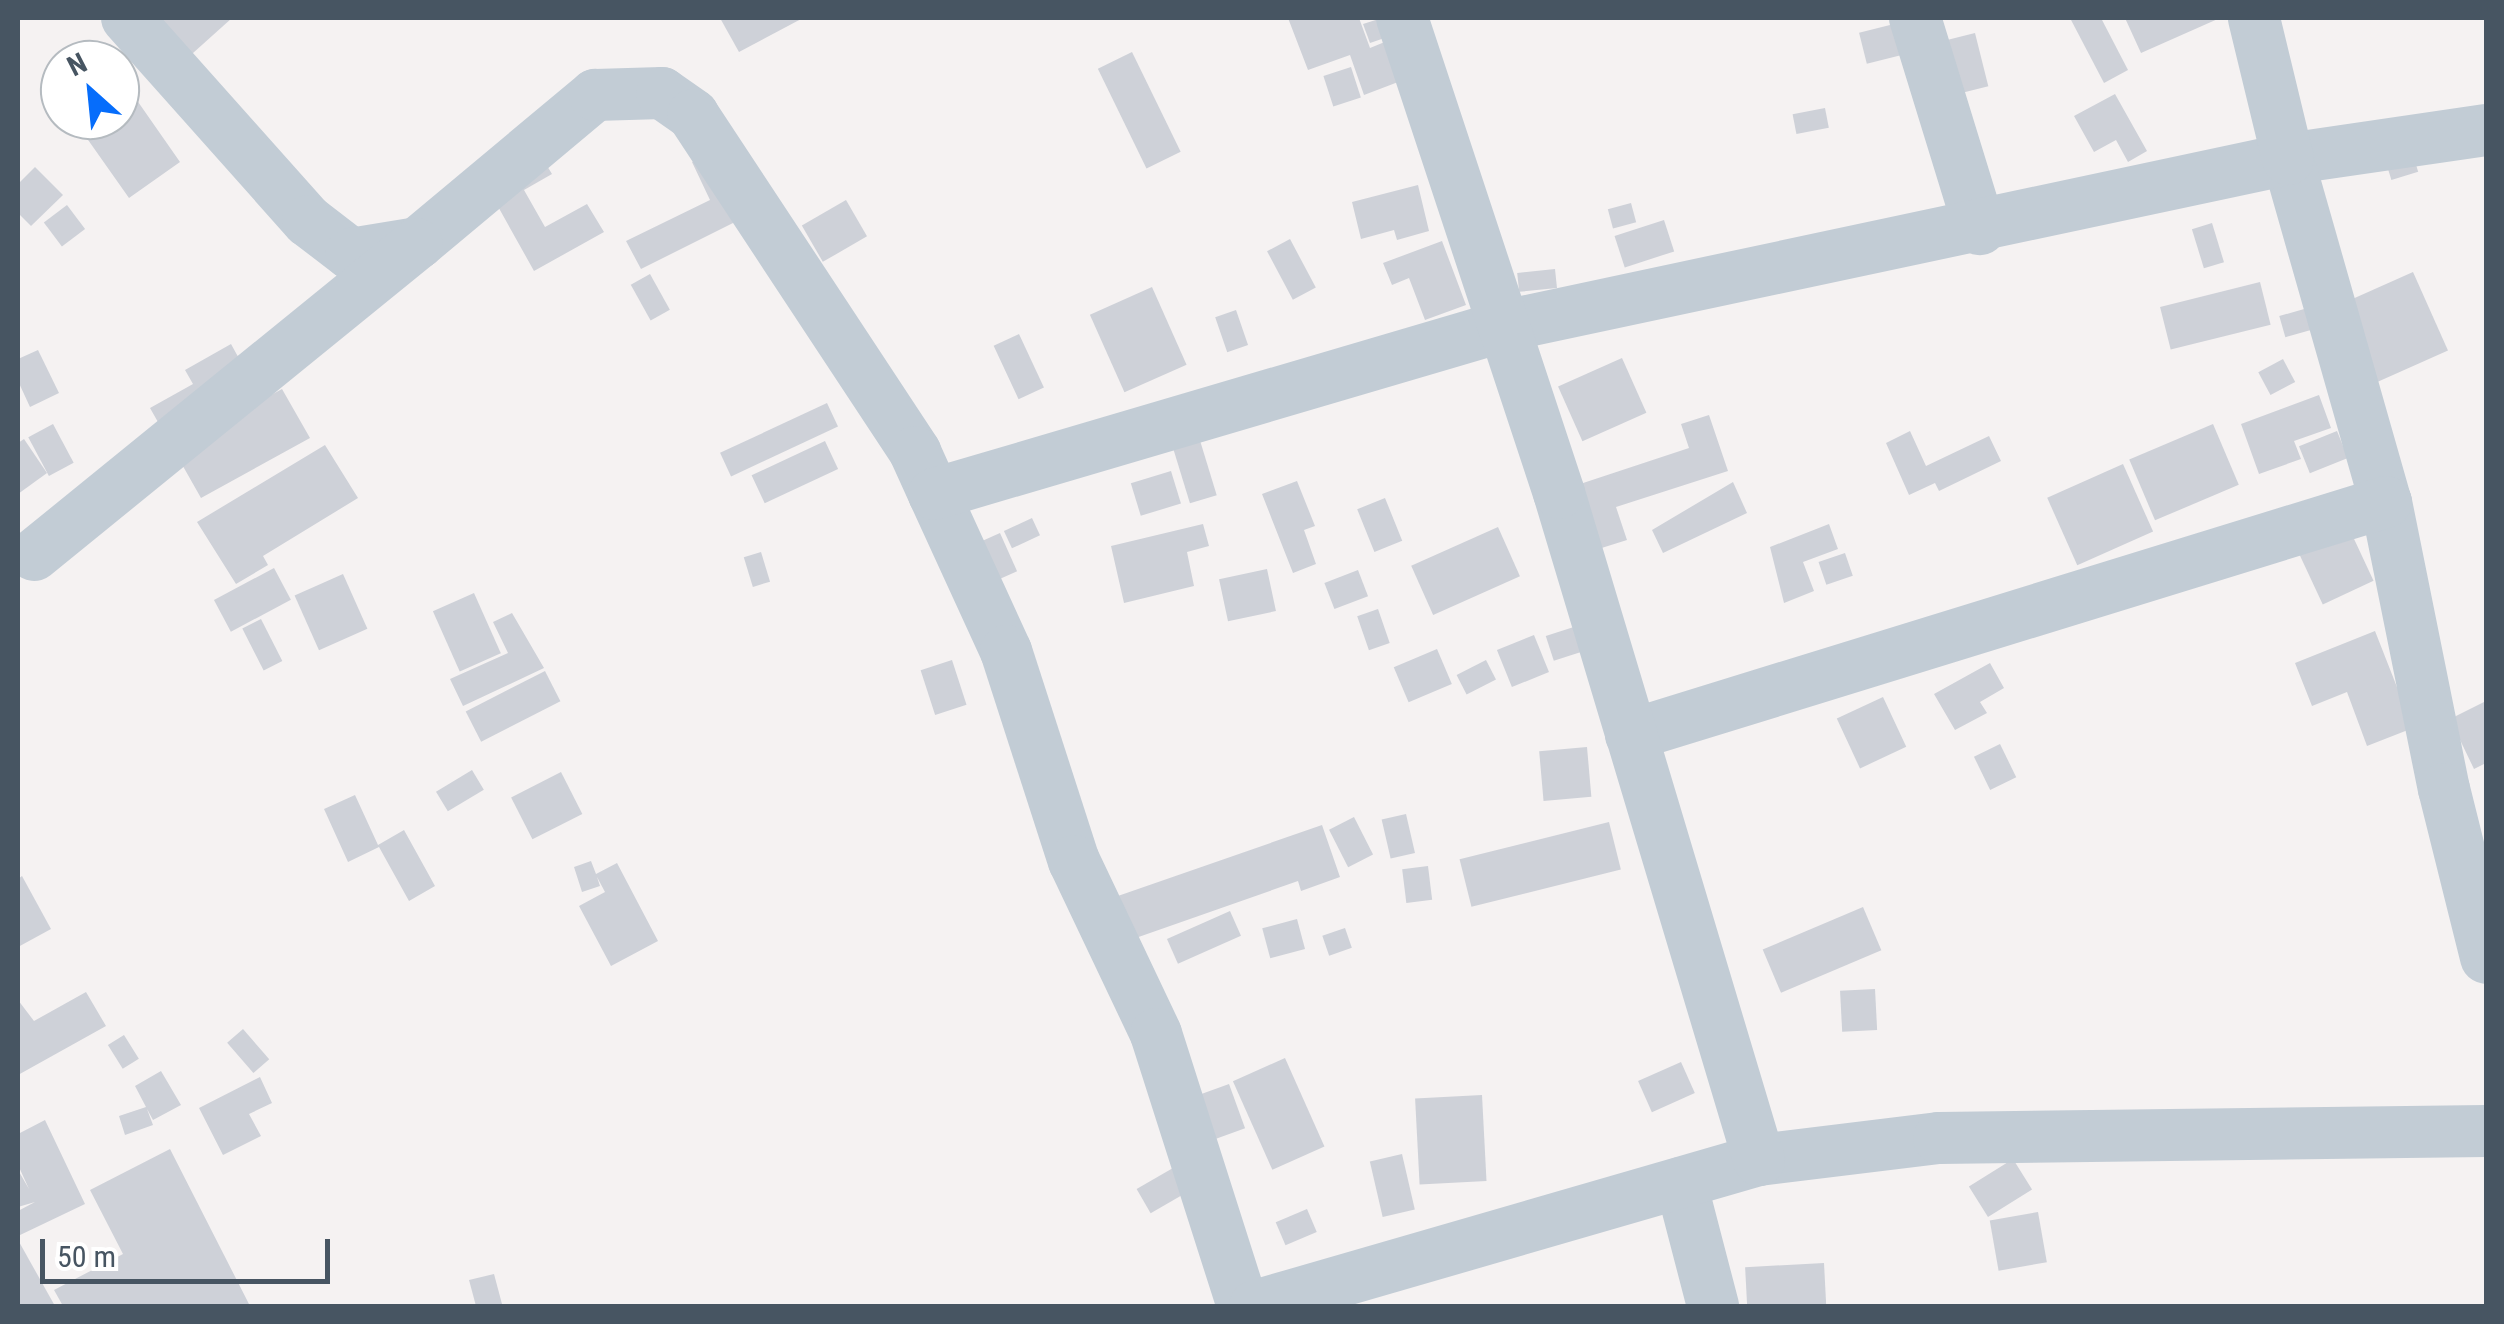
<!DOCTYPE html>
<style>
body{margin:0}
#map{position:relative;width:2504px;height:1324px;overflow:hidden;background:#f5f2f2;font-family:"Roboto Condensed",sans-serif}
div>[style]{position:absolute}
.building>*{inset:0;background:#ced1d8;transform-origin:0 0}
.minor>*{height:52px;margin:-26px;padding:0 26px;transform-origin:26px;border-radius:26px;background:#c2ccd5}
span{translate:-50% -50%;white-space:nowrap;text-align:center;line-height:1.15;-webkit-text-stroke:8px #fff;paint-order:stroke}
.frame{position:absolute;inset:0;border:20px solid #475562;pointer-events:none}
.north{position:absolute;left:40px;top:40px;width:100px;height:100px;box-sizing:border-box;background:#fff;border:2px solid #b5bbc0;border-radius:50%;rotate:333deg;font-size:28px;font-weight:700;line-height:40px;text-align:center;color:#475562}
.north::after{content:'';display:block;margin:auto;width:35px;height:45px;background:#066dfb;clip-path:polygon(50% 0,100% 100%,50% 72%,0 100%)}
.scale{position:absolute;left:40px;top:1239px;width:290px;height:45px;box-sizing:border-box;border:5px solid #475562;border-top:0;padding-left:12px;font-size:30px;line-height:35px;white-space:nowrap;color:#475562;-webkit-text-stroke:8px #fff;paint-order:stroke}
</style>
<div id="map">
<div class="building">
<i style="clip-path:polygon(152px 18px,232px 18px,183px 62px)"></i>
<i style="clip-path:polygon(720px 18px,803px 18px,739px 52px)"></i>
<i style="clip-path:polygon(1288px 18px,1359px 18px,1370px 48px,1392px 39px,1406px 79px,1364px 95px,1350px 55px,1308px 70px)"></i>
<i style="clip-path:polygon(1382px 18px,1402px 32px,1370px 43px,1363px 24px)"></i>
<i style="clip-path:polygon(2070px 18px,2101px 18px,2128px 70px,2104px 83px)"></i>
<i style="clip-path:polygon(2125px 18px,2220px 18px,2141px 53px)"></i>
<i style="left:1894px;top:24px;width:32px;height:36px;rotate:76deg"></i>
<i style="left:1975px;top:33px;width:55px;height:36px;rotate:76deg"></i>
<i style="clip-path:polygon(101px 48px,109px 60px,84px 60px)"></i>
<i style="left:1132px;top:52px;width:111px;height:38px;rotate:64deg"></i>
<i style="left:1351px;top:67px;width:32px;height:29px;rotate:72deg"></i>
<i style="clip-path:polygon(120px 76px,180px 162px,129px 198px,74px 120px,120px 120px)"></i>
<i style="clip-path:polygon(60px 77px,60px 99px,49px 84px)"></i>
<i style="clip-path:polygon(2115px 94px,2147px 151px,2128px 162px,2116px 140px,2094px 152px,2074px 116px)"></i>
<i style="left:1825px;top:108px;width:20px;height:33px;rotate:79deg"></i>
<i style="left:2410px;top:145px;width:28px;height:28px;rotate:73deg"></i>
<i style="clip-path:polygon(535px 146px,552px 174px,524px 190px,545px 227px,587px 204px,604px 232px,534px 271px,481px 176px)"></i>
<i style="clip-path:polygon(711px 153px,743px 218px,641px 269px,626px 241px,710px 200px,692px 162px)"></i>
<i style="clip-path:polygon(35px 167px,63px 195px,31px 226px,18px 213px,18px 184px)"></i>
<i style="clip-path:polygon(1418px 185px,1429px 231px,1397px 240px,1394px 230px,1361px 239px,1352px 202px)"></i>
<i style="left:846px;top:200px;width:42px;height:51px;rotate:60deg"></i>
<i style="left:1631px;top:203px;width:20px;height:24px;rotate:75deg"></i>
<i style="left:67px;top:205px;width:30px;height:29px;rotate:53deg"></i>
<i style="left:1664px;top:220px;width:33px;height:52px;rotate:72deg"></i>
<i style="left:2212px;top:223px;width:41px;height:21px;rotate:73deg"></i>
<i style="left:1290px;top:239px;width:55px;height:26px;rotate:62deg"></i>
<i style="clip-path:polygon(1442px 241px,1466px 305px,1425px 320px,1409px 278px,1392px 285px,1383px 263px)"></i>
<i style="left:1555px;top:269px;width:19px;height:38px;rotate:84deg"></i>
<i style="left:2413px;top:272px;width:86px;height:78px;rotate:66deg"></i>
<i style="left:650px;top:274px;width:41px;height:22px;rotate:61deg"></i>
<i style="left:2260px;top:282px;width:44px;height:103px;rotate:76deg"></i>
<i style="left:1152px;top:287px;width:85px;height:68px;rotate:66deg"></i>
<i style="left:2311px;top:307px;width:22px;height:33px;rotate:74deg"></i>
<i style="left:1236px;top:310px;width:37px;height:22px;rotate:71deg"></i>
<i style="left:1019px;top:334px;width:59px;height:28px;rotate:65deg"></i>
<i style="clip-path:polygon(231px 344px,262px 400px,282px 389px,310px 438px,201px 498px,150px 408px,193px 384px,185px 370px)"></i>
<i style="clip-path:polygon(38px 350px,59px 393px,30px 407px,18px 381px,18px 359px)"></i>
<i style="left:1622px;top:358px;width:60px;height:70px;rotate:66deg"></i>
<i style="left:2283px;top:359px;width:26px;height:28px;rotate:62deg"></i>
<i style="clip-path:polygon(2319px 395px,2331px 428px,2294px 441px,2301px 459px,2259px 474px,2241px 424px)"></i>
<i style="left:827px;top:403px;width:26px;height:118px;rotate:65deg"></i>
<i style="left:1191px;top:411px;width:88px;height:28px;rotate:73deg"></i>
<i style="clip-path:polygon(1709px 415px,1728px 471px,1616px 507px,1627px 540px,1592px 551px,1571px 487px,1689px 448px,1681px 424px)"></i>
<i style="left:53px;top:424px;width:44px;height:28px;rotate:62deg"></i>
<i style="left:2213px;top:424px;width:66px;height:91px;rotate:67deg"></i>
<i style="clip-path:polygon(1910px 431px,1926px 466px,1989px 436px,2001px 461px,1939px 491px,1935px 483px,1909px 495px,1886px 443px)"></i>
<i style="left:2337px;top:431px;width:29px;height:41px;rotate:68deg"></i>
<i style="clip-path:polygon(24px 439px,47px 473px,18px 494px,18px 443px)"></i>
<i style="left:825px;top:441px;width:31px;height:81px;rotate:65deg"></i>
<i style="clip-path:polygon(325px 445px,358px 498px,263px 556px,268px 565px,236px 584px,197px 522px)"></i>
<i style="left:2123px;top:464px;width:74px;height:83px;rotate:66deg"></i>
<i style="left:1171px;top:471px;width:34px;height:42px;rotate:73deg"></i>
<i style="clip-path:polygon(1297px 481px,1315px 526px,1304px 530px,1316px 564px,1293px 573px,1262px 494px)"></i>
<i style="clip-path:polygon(1733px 482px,1747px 513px,1663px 553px,1652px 530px)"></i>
<i style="left:1385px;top:498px;width:46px;height:30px;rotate:68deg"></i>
<i style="left:2341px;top:511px;width:77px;height:56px;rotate:65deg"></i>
<i style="left:1032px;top:518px;width:19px;height:31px;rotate:65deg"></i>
<i style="clip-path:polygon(1203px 524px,1209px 546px,1187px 552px,1194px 586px,1124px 603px,1111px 546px)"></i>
<i style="clip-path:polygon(1829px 524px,1838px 549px,1803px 562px,1814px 591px,1784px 603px,1770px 547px)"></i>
<i style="left:1498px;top:527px;width:54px;height:95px;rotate:66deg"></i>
<i style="left:1000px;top:533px;width:42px;height:46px;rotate:66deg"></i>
<i style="left:761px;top:552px;width:31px;height:18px;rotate:73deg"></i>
<i style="left:1845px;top:553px;width:24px;height:28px;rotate:71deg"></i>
<i style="left:274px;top:568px;width:36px;height:68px;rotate:62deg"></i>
<i style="left:1267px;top:569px;width:43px;height:49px;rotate:78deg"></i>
<i style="left:1358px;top:570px;width:28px;height:36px;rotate:69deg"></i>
<i style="left:343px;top:574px;width:60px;height:53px;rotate:66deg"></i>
<i style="left:474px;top:593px;width:66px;height:45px;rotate:66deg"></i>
<i style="left:1378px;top:609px;width:36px;height:22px;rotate:71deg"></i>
<i style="clip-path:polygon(512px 613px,544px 668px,463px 706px,450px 679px,508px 653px,493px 622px)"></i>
<i style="left:261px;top:619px;width:47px;height:21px;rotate:63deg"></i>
<i style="left:1580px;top:625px;width:26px;height:36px;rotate:72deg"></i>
<i style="clip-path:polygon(2375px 631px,2413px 728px,2367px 746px,2347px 692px,2312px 706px,2295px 663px)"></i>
<i style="left:1534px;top:635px;width:40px;height:40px;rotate:68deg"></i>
<i style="left:1437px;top:649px;width:38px;height:47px;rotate:67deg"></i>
<i style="left:952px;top:660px;width:47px;height:33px;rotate:72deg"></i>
<i style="left:1486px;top:660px;width:22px;height:33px;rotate:63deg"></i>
<i style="clip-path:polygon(1990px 663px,2004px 688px,1980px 702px,1987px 713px,1955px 730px,1934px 694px)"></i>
<i style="left:545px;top:671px;width:34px;height:89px;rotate:63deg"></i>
<i style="left:1883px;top:697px;width:55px;height:51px;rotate:65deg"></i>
<i style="clip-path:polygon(2486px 701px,2486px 763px,2474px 769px,2450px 719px)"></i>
<i style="left:2000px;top:744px;width:37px;height:29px;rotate:64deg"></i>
<i style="left:1587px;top:747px;width:50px;height:48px;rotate:85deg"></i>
<i style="left:472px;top:770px;width:23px;height:42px;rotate:59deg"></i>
<i style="left:561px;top:772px;width:47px;height:56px;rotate:63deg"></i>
<i style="clip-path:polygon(355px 795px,378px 845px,404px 830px,435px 886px,409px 901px,379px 847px,348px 862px,324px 809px)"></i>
<i style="left:1406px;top:814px;width:40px;height:25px;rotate:77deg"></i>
<i style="left:1354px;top:817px;width:42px;height:28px;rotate:63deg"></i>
<i style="left:1609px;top:822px;width:49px;height:154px;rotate:76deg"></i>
<i style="clip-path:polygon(1322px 825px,1340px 877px,1301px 891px,1298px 881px,1130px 940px,1115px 897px)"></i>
<i style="clip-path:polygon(591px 861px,596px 874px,617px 863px,658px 941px,611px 966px,579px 906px,605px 892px,597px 877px,600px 886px,582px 892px,574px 867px)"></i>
<i style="left:1428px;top:866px;width:34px;height:26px;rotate:83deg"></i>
<i style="clip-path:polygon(22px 876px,51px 929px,18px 947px,18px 879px)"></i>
<i style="left:1863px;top:907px;width:47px;height:109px;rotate:67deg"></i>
<i style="left:1230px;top:911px;width:27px;height:69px;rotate:66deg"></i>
<i style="left:1297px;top:919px;width:31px;height:36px;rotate:75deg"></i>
<i style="left:1345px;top:928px;width:21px;height:24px;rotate:71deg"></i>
<i style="left:1875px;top:989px;width:41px;height:35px;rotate:87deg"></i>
<i style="clip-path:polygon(86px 992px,106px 1026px,18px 1075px,18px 1000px,34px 1021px)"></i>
<i style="left:243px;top:1029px;width:40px;height:21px;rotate:49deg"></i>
<i style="left:124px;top:1035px;width:28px;height:19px;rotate:58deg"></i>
<i style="left:1285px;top:1058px;width:97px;height:57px;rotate:66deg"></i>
<i style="left:1681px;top:1062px;width:34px;height:47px;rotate:66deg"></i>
<i style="clip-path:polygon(161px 1071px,181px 1105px,153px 1120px,147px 1109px,153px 1125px,125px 1135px,119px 1116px,146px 1107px,135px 1086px)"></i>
<i style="clip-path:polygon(260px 1077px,272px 1103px,249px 1114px,261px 1136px,223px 1155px,199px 1108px)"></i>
<i style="left:1229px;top:1084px;width:47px;height:44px;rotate:70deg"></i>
<i style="left:1482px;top:1095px;width:86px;height:67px;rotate:87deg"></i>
<i style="clip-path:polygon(45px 1120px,85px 1204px,18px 1236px,18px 1211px,35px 1202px,18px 1207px,18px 1170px,29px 1189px,18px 1165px,18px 1134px)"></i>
<i style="clip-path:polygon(170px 1149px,250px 1306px,63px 1306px,54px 1290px,123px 1254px,90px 1190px)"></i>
<i style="left:1402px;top:1154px;width:57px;height:33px;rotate:77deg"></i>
<i style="left:2013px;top:1159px;width:36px;height:52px;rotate:58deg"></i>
<i style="left:1173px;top:1168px;width:28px;height:42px;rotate:60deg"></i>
<i style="left:1307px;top:1209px;width:25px;height:34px;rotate:67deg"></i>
<i style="left:2038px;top:1212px;width:51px;height:49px;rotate:80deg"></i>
<i style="clip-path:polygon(18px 1240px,55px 1306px,18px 1306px)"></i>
<i style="left:1824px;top:1263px;width:43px;height:79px;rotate:87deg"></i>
<i style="clip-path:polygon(494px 1274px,502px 1304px,476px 1306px,469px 1280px)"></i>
</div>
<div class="minor">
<i style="left:127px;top:18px;width:272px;rotate:48.3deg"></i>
<i style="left:308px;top:221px;width:54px;rotate:37.5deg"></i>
<i style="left:351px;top:254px;width:68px;rotate:-9.3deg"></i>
<i style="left:418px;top:243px;width:231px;rotate:-39.9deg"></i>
<i style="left:595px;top:95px;width:67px;rotate:-1.7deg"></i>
<i style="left:662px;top:93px;width:38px;rotate:35deg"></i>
<i style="left:693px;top:115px;width:404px;rotate:56.6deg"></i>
<i style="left:915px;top:452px;width:46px;rotate:65.7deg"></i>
<i style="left:934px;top:494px;width:173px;rotate:65.4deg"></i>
<i style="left:1006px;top:651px;width:221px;rotate:72.1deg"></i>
<i style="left:1074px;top:861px;width:191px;rotate:64.6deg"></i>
<i style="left:1156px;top:1034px;width:286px;rotate:72.3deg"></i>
<i style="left:1915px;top:18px;width:221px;rotate:72.9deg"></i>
<i style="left:2486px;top:130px;width:200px;rotate:171.7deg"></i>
<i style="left:2288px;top:159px;width:357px;rotate:74.1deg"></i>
<i style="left:2386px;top:502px;width:293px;rotate:78.6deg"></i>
<i style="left:2444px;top:789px;width:174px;rotate:76deg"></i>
<i style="left:934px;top:494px;width:594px;rotate:-16.42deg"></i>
<i style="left:1504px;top:326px;width:802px;rotate:-12.02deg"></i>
<i style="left:2288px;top:159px;width:145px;rotate:-103.6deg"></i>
<i style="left:34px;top:555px;width:493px;rotate:-39.1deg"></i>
<i style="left:1631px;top:735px;width:790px;rotate:-17.15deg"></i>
<i style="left:1759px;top:1160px;width:181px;rotate:-7deg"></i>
<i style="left:1939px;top:1138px;width:547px;rotate:-0.73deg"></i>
<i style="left:1681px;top:1183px;width:127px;rotate:75.4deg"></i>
<i style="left:1255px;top:1306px;width:525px;rotate:-16.16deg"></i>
<i style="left:1759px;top:1160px;width:696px;rotate:-106.69deg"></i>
<i style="left:1559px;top:493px;width:500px;rotate:-108.29deg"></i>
</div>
<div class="frame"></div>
<div class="north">N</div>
<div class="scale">50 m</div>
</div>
